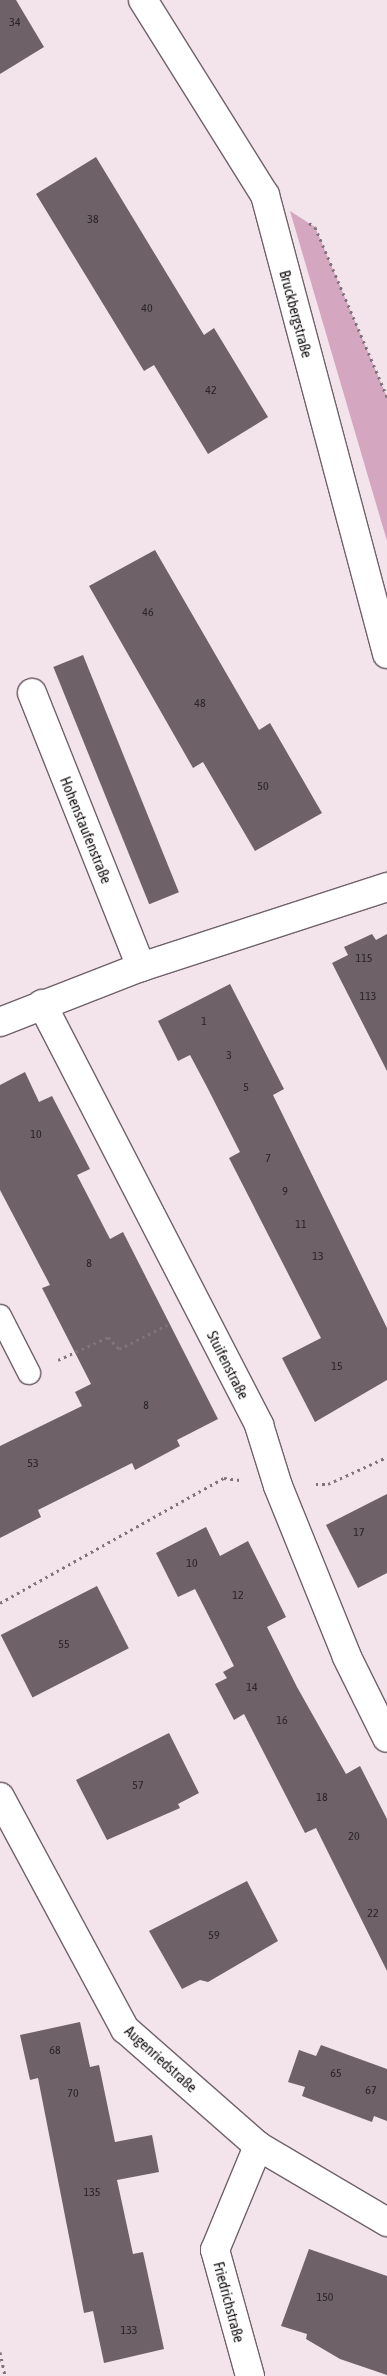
<!DOCTYPE html>
<meta charset="utf-8">
<style>
body{margin:0}
#map{position:relative;width:387px;height:2376px;overflow:hidden;background:#f3e3eb;font-family:"Asap Condensed",sans-serif}
div>[style]{position:absolute}
.green>*{inset:0;background:#d5a6bf}
.building>*{inset:0;background:#6e6168;transform-origin:0 0}
.path>*{height:3px;margin-top:-1.5px;transform-origin:0;background:repeating-linear-gradient(90deg,#7f757a 0 2.5px,transparent 0 6.5px)}
.roads{filter:drop-shadow(1px 0 #70626a) drop-shadow(-1px 0 #70626a) drop-shadow(0 1px #70626a) drop-shadow(0 -1px #70626a)}
.service>*{height:22px;margin:-11px;padding:0 11px;transform-origin:11px;border-radius:11px;background:#fff}
.minor>*{height:28px;margin:-14px;padding:0 14px;transform-origin:14px;border-radius:14px;background:#fff}
span{translate:-50% -50%;white-space:nowrap;text-align:center;line-height:1.15;-webkit-text-stroke:4px #fff;paint-order:stroke}
.number-label{font-size:12px;color:#2b2428}
.number-label span{-webkit-text-stroke-width:0}
.street-label{font-size:15px;color:#151013}
</style>
<div id="map">
<div class="green">
<i style="clip-path:polygon(290px 211px,315px 227px,387px 397px,387px 541px)"></i>
</div>
<div class="building">
<i style="clip-path:polygon(0 0,16px 0,44px 47px,0 74px)"></i>
<i style="clip-path:polygon(96px 157px,204px 335px,214px 328px,268px 417px,208px 454px,154px 365px,144px 371px,36px 194px)"></i>
<i style="clip-path:polygon(155px 550px,259px 730px,270px 723px,322px 813px,255px 851px,203px 762px,193px 768px,89px 586px)"></i>
<i style="left:83px;top:655px;width:256px;height:32px;rotate:68deg"></i>
<i style="clip-path:polygon(372px 934px,376px 940px,387px 934px,387px 1071px,332px 963px,348px 955px,344px 947px)"></i>
<i style="clip-path:polygon(230px 984px,284px 1089px,273px 1095px,387px 1328px,387px 1380px,315px 1422px,282px 1358px,321px 1338px,229px 1158px,240px 1152px,207px 1087px,190px 1055px,178px 1061px,158px 1021px)"></i>
<i style="clip-path:polygon(25px 1072px,39px 1102px,52px 1096px,90px 1169px,77px 1175px,110px 1239px,123px 1232px,218px 1419px,177px 1440px,180px 1446px,135px 1470px,132px 1463px,38px 1510px,41px 1517px,0 1538px,0 1446px,82px 1406px,75px 1392px,91px 1384px,42px 1288px,50px 1285px,0 1190px,0 1085px)"></i>
<i style="clip-path:polygon(387px 1494px,387px 1573px,358px 1588px,326px 1525px)"></i>
<i style="clip-path:polygon(206px 1527px,220px 1556px,248px 1541px,286px 1617px,267px 1627px,297px 1687px,346px 1774px,360px 1766px,387px 1819px,387px 1971px,316px 1828px,305px 1833px,244px 1714px,234px 1720px,215px 1684px,227px 1678px,223px 1672px,234px 1666px,195px 1589px,178px 1597px,156px 1553px)"></i>
<i style="left:97px;top:1586px;width:70px;height:108px;rotate:63deg"></i>
<i style="clip-path:polygon(169px 1733px,199px 1793px,178px 1804px,180px 1808px,107px 1840px,76px 1780px)"></i>
<i style="clip-path:polygon(247px 1881px,278px 1941px,208px 1982px,200px 1980px,182px 1989px,149px 1931px)"></i>
<i style="clip-path:polygon(80px 2022px,90px 2067px,99px 2065px,115px 2142px,152px 2135px,159px 2172px,117px 2180px,133px 2254px,143px 2252px,164px 2349px,104px 2363px,93px 2311px,84px 2313px,38px 2078px,30px 2080px,20px 2035px)"></i>
<i style="clip-path:polygon(321px 2045px,387px 2069px,387px 2121px,374px 2116px,372px 2122px,302px 2096px,305px 2087px,288px 2082px,299px 2050px,316px 2056px)"></i>
<i style="clip-path:polygon(309px 2249px,387px 2276px,387px 2375px,340px 2359px,306px 2339px,307px 2334px,281px 2326px)"></i>
</div>
<div class="path">
<i style="left:309px;top:223px;width:7px;rotate:34deg"></i>
<i style="left:315px;top:227px;width:185px;rotate:67deg"></i>
<i style="left:58px;top:1360px;width:55px;rotate:-24.7deg"></i>
<i style="left:108px;top:1337px;width:16px;rotate:47deg"></i>
<i style="left:119px;top:1349px;width:54px;rotate:-26.6deg"></i>
<i style="left:316px;top:1484px;width:12px"></i>
<i style="left:328px;top:1484px;width:65px;rotate:-24.6deg"></i>
<i style="left:0;top:1603px;width:257px;rotate:-29.2deg"></i>
<i style="left:224px;top:1478px;width:16px;rotate:7deg"></i>
<i style="left:0;top:2352px;width:25px;rotate:78deg"></i>
</div>
<div class="roads">
<div class="service">
<i style="left:0;top:1316px;width:64px;rotate:63deg"></i>
</div>
<div class="minor">
<i style="left:143px;top:0;width:230px;rotate:58deg"></i>
<i style="left:265px;top:195px;width:475px;rotate:75.1deg"></i>
<i style="left:32px;top:693px;width:295px;rotate:68.3deg"></i>
<i style="left:42px;top:1004px;width:474px;rotate:62.7deg"></i>
<i style="left:259px;top:1425px;width:64px;rotate:72.7deg"></i>
<i style="left:278px;top:1486px;width:184px;rotate:68deg"></i>
<i style="left:347px;top:1657px;width:90px;rotate:63.7deg"></i>
<i style="left:0;top:1022px;width:151px;rotate:-21.3deg"></i>
<i style="left:141px;top:967px;width:259px;rotate:-18deg"></i>
<i style="left:0;top:1797px;width:264px;rotate:61.7deg"></i>
<i style="left:125px;top:2029px;width:177px;rotate:41.3deg"></i>
<i style="left:258px;top:2146px;width:150px;rotate:30.5deg"></i>
<i style="left:250px;top:2376px;width:131px;rotate:-105.5deg"></i>
<i style="left:215px;top:2250px;width:113px;rotate:-67.5deg"></i>
</div>
</div>
<div class="number-label">
<span style="left:15px;top:23px">34</span>
<span style="left:93px;top:220px">38</span>
<span style="left:147px;top:309px">40</span>
<span style="left:211px;top:391px">42</span>
<span style="left:148px;top:613px">46</span>
<span style="left:200px;top:704px">48</span>
<span style="left:263px;top:787px">50</span>
<span style="left:364px;top:959px">115</span>
<span style="left:368px;top:997px">113</span>
<span style="left:204px;top:1022px">1</span>
<span style="left:229px;top:1056px">3</span>
<span style="left:246px;top:1088px">5</span>
<span style="left:36px;top:1135px">10</span>
<span style="left:268px;top:1159px">7</span>
<span style="left:285px;top:1192px">9</span>
<span style="left:301px;top:1225px">11</span>
<span style="left:318px;top:1257px">13</span>
<span style="left:89px;top:1264px">8</span>
<span style="left:337px;top:1367px">15</span>
<span style="left:146px;top:1406px">8</span>
<span style="left:33px;top:1464px">53</span>
<span style="left:359px;top:1533px">17</span>
<span style="left:192px;top:1564px">10</span>
<span style="left:238px;top:1596px">12</span>
<span style="left:64px;top:1645px">55</span>
<span style="left:252px;top:1688px">14</span>
<span style="left:282px;top:1721px">16</span>
<span style="left:138px;top:1786px">57</span>
<span style="left:322px;top:1798px">18</span>
<span style="left:354px;top:1837px">20</span>
<span style="left:373px;top:1914px">22</span>
<span style="left:214px;top:1936px">59</span>
<span style="left:55px;top:2051px">68</span>
<span style="left:336px;top:2074px">65</span>
<span style="left:371px;top:2091px">67</span>
<span style="left:73px;top:2094px">70</span>
<span style="left:92px;top:2193px">135</span>
<span style="left:325px;top:2298px">150</span>
<span style="left:129px;top:2331px">133</span>
</div>
<div class="street-label">
<span style="left:296px;top:314px;rotate:75deg">Bruckbergstraße</span>
<span style="left:86px;top:830px;rotate:68deg">Hohenstaufenstraße</span>
<span style="left:228px;top:1365px;rotate:63deg">Stuifenstraße</span>
<span style="left:161px;top:2059px;rotate:42deg">Augenriedstraße</span>
<span style="left:229px;top:2302px;rotate:75deg">Friedrichstraße</span>
</div>
</div>
